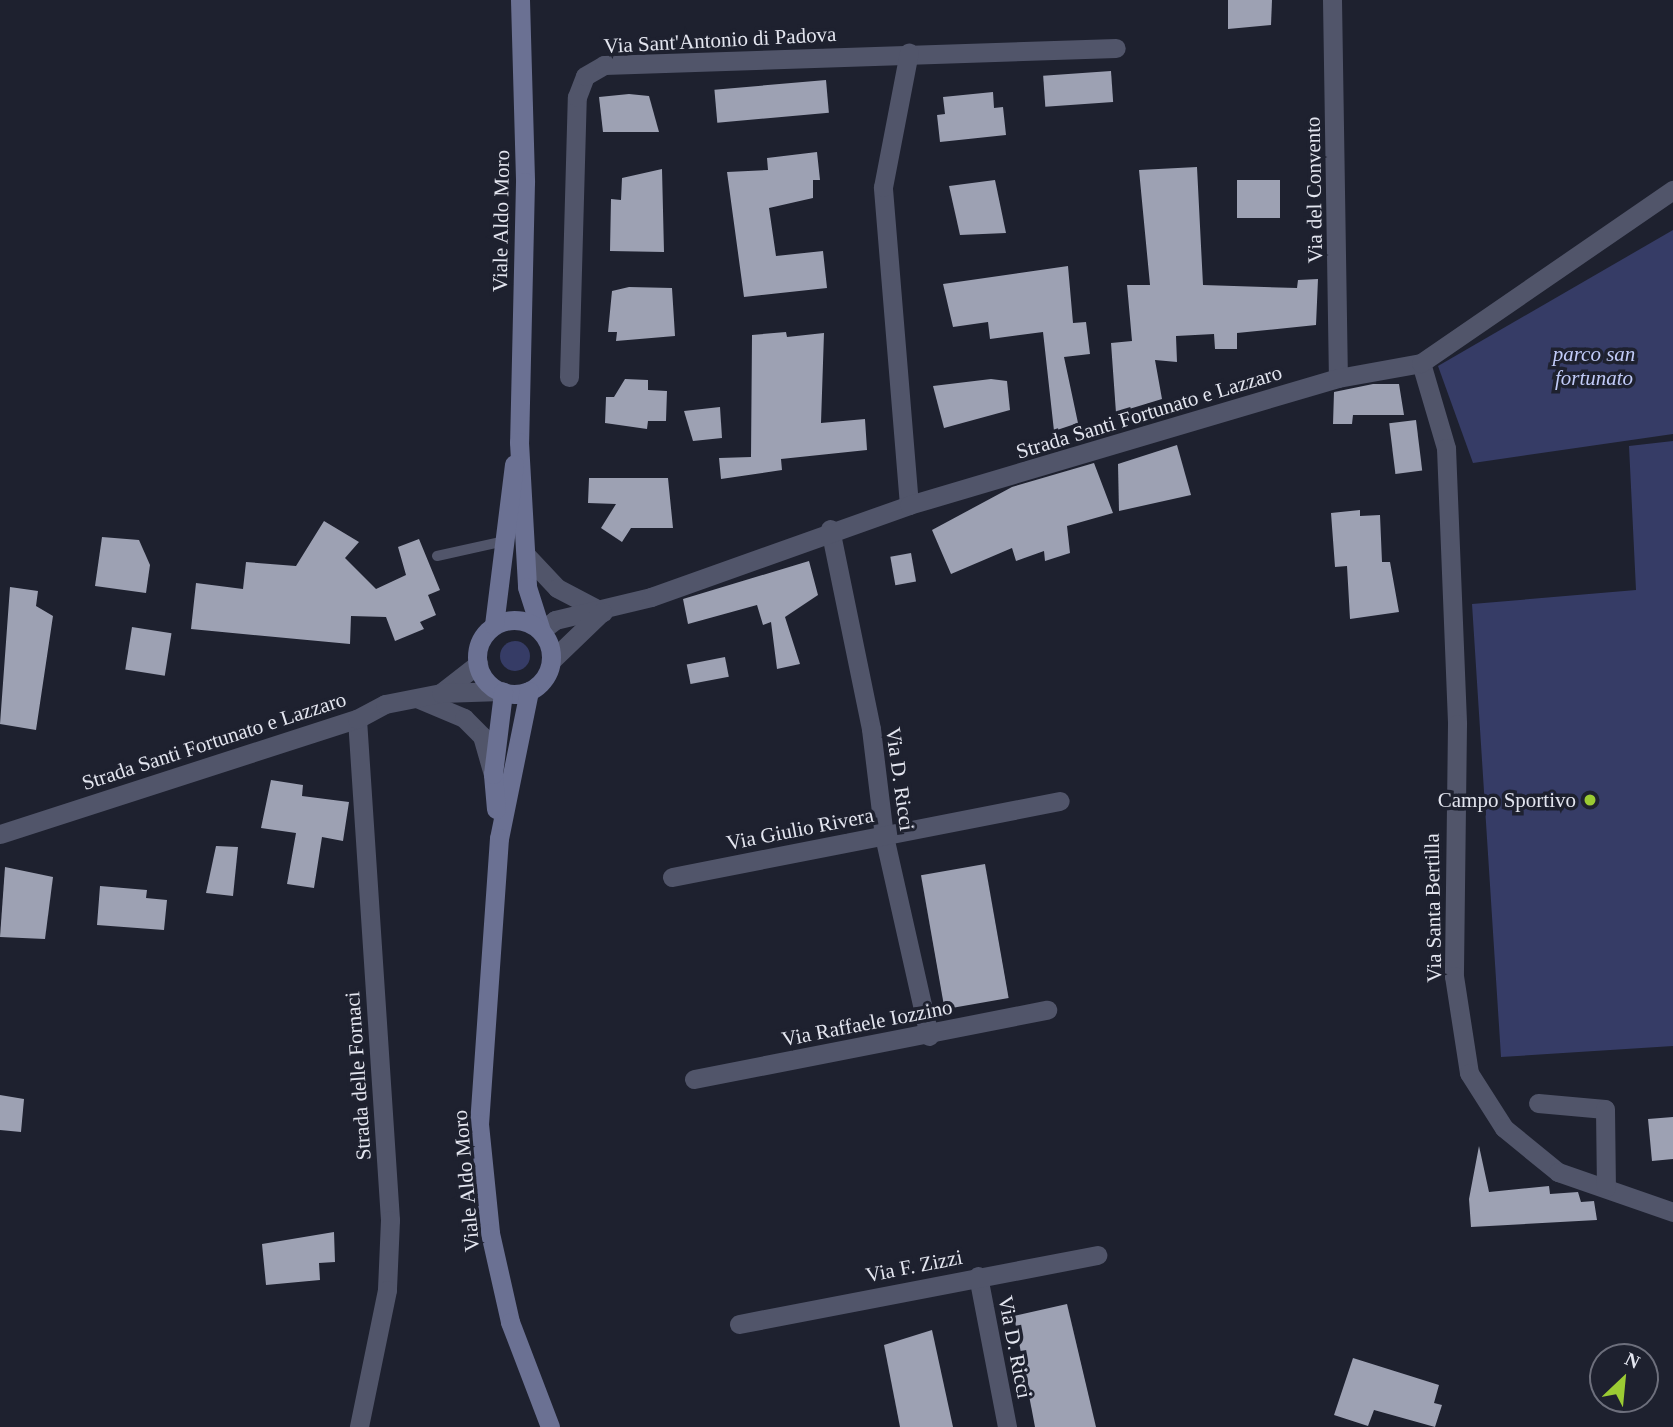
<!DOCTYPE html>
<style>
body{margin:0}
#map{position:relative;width:1673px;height:1427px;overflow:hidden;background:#1e212f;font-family:"Times New Roman",serif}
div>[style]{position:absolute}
.green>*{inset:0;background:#363c66}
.round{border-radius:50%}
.building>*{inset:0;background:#9da1b3;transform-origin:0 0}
.service>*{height:10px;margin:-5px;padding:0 5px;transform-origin:5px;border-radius:5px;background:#51556a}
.minor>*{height:19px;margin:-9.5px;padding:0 9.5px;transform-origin:9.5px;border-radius:9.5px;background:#51556a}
.secondary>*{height:19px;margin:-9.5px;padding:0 9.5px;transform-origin:9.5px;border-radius:9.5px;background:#6b7193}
.secondary>.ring{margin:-9.5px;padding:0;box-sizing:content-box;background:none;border:19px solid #6b7193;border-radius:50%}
.dots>*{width:19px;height:19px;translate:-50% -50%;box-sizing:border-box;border:4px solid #1e212f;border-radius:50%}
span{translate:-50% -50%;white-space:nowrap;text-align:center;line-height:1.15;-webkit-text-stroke:7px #1e212f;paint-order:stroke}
.street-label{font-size:21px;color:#e3e5ef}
.park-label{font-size:21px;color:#c1cbf8;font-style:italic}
.poi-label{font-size:21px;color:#e3e5ef}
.right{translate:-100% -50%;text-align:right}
.north{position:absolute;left:1589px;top:1343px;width:70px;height:70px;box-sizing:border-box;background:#1e212f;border:2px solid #6d6f7c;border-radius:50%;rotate:26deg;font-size:19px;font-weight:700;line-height:28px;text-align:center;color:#e3e5ef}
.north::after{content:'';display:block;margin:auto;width:24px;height:32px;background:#9bcb33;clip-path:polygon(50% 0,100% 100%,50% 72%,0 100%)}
</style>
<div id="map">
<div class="green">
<i style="clip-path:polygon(1673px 230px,1673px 434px,1473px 463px,1438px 366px)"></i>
<i style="clip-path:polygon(1673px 441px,1673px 1046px,1501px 1057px,1472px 604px,1636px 590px,1629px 446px)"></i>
<i class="round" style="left:500px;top:641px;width:30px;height:30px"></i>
</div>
<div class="building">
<i style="clip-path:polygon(1228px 0,1272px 0,1271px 25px,1228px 29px)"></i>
<i style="left:1111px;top:71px;width:31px;height:68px;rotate:86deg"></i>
<i style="left:826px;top:80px;width:33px;height:112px;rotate:85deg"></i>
<i style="clip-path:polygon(993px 92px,994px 108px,1003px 107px,1006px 135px,940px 142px,937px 115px,945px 114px,943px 97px)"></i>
<i style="clip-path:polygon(629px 94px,649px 96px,659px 132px,603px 132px,599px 97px)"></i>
<i style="clip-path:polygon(817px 152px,820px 180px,813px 180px,813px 198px,769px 208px,776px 256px,823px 251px,827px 288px,744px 297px,727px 172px,768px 170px,767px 158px)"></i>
<i style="clip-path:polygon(1197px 167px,1203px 285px,1297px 288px,1298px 280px,1318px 279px,1316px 325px,1237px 333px,1237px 349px,1215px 349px,1214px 334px,1176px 336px,1177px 362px,1155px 360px,1162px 399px,1116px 413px,1111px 343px,1132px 341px,1127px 285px,1150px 285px,1139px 170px)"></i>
<i style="clip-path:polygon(662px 169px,664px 252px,610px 251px,611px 199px,621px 200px,622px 178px)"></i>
<i style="clip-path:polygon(995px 180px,1006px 233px,960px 235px,949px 186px)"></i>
<i style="left:1280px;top:180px;width:38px;height:43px;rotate:90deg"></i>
<i style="clip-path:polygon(1068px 266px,1073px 323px,1086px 322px,1090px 354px,1064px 357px,1078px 423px,1054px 431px,1043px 332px,990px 339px,988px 322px,953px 327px,943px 284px)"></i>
<i style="clip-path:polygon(629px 287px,672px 288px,675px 336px,616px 341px,617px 332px,608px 332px,612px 291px)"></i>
<i style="clip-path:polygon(786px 332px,787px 337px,824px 333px,821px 423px,865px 419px,867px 450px,781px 459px,782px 470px,721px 479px,719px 458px,751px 457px,752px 335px)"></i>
<i style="clip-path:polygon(625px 379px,648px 380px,648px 390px,667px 391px,666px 421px,648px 421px,647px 429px,605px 423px,606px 397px,614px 397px)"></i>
<i style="clip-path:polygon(991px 379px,1007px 381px,1010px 410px,944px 428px,933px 386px)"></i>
<i style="clip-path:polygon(1373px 384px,1399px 384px,1404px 415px,1353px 415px,1352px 424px,1333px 424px,1334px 392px)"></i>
<i style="clip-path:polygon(720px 407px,722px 438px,693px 441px,684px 411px)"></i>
<i style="left:1416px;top:420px;width:51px;height:27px;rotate:83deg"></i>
<i style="clip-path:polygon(1177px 445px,1191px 495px,1119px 511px,1118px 464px)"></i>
<i style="clip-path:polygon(1094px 463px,1113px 513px,1067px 526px,1070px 553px,1045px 561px,1044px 551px,1016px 561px,1012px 548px,951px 574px,932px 530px,1012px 487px)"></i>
<i style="clip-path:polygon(589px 478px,668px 478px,673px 528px,631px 528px,622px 542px,601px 528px,616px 504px,588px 503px)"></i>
<i style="clip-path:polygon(1360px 510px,1360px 516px,1380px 515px,1382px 562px,1390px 562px,1399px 612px,1350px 619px,1347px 566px,1335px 567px,1331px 513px)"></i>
<i style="clip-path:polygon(324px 521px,359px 542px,345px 558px,376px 589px,406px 575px,398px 547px,419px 539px,440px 590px,428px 595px,436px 615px,420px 622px,424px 629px,395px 641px,386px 617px,351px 616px,350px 644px,191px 629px,196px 583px,243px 589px,246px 562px,296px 566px)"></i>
<i style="clip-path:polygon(102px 537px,139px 540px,150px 565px,146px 593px,95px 586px)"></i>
<i style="left:911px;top:553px;width:29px;height:21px;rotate:80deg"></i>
<i style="clip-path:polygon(809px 561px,818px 595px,785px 617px,800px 664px,777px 669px,771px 622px,763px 625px,757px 605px,688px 624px,683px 599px)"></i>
<i style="clip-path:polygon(10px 587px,38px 591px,36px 606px,53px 616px,36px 730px,0 724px)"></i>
<i style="left:132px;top:627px;width:40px;height:43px;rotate:9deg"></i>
<i style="left:725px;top:657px;width:20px;height:39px;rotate:79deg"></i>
<i style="clip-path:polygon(271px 780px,303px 785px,302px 796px,349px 802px,343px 841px,322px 837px,314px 888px,287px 884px,296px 833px,261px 828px)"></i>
<i style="clip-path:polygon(216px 846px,238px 847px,233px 896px,206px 893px)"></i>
<i style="left:985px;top:864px;width:136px;height:65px;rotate:80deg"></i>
<i style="clip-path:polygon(5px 867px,53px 877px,45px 939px,0 937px)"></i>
<i style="clip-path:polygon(100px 886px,147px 890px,146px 898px,167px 900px,164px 930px,97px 925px)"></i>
<i style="clip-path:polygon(0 1095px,24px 1099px,21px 1132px,0 1130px)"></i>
<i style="clip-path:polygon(1673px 1117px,1673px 1159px,1652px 1161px,1648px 1119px)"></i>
<i style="clip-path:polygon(1479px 1146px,1489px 1192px,1549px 1186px,1550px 1194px,1578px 1192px,1581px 1202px,1594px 1201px,1597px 1220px,1471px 1227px,1469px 1199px)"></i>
<i style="clip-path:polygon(334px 1232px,335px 1262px,319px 1263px,320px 1280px,266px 1285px,262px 1244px)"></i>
<i style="clip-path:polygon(1067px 1304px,1096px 1427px,1035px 1427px,1014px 1316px)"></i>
<i style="clip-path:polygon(932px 1330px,953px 1427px,900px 1427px,884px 1345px)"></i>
<i style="clip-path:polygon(1353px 1358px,1439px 1385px,1434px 1403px,1442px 1405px,1435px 1427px,1374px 1410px,1368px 1426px,1334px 1415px)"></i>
</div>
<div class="service">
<i style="left:437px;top:556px;width:70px;rotate:-12.4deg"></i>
</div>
<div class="minor">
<i style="left:1332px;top:0;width:378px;rotate:89.1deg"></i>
<i style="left:1421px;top:363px;width:89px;rotate:73.6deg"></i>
<i style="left:1446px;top:448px;width:276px;rotate:87.7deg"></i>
<i style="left:1457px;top:724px;width:252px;rotate:90.7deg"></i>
<i style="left:1454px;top:976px;width:98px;rotate:81.2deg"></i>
<i style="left:1469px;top:1073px;width:65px;rotate:57.5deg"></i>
<i style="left:1504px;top:1128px;width:70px;rotate:39.2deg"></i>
<i style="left:1558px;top:1172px;width:122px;rotate:19.2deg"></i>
<i style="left:569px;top:377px;width:280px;rotate:-88.4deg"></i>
<i style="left:577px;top:97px;width:22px;rotate:-69deg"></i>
<i style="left:585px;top:76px;width:22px;rotate:-30deg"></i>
<i style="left:604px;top:65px;width:512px;rotate:-1.9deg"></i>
<i style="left:909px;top:505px;width:319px;rotate:-94.7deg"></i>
<i style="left:883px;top:187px;width:137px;rotate:-79.1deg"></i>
<i style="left:830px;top:529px;width:204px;rotate:78.4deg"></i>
<i style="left:871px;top:729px;width:108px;rotate:83.1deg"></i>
<i style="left:884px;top:836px;width:205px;rotate:77.3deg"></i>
<i style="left:526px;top:555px;width:45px;rotate:46.8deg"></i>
<i style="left:557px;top:588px;width:52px;rotate:27.6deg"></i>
<i style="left:541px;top:631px;width:18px;rotate:-38deg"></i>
<i style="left:555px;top:620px;width:99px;rotate:-13.5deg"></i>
<i style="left:651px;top:597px;width:274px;rotate:-19.6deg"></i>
<i style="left:909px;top:505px;width:447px;rotate:-16.5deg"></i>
<i style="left:1338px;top:378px;width:84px;rotate:-10.2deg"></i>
<i style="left:1421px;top:363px;width:306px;rotate:-34.5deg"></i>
<i style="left:551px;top:661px;width:71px;rotate:-43.9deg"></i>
<i style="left:442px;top:692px;width:46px;rotate:-37.9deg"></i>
<i style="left:419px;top:699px;width:49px;rotate:22.9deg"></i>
<i style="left:464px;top:718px;width:25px;rotate:45deg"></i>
<i style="left:482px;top:736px;width:40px;rotate:74deg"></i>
<i style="left:357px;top:719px;width:502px;rotate:86.23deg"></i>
<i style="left:390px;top:1220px;width:70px;rotate:92.5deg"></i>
<i style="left:387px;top:1290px;width:140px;rotate:101.6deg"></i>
<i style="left:0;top:834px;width:375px;rotate:-17.9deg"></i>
<i style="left:357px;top:719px;width:32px;rotate:-28deg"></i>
<i style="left:385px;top:704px;width:57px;rotate:-11.1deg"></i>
<i style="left:441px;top:693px;width:60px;rotate:-1.9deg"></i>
<i style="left:672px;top:877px;width:395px;rotate:-11.1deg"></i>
<i style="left:694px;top:1079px;width:360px;rotate:-11.1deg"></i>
<i style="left:1538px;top:1103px;width:67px;rotate:5.1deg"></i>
<i style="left:1605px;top:1109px;width:78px;rotate:89.3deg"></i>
<i style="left:978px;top:1276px;width:154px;rotate:79.1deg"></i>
<i style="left:739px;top:1324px;width:365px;rotate:-10.9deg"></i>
</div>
<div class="secondary">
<i style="left:520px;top:0;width:182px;rotate:88.4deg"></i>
<i style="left:525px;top:182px;width:260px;rotate:91.3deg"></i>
<i style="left:519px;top:442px;width:145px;rotate:86.8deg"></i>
<i style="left:527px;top:587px;width:46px;rotate:72.3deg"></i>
<i class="ring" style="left:477px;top:620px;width:55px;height:55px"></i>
<i style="left:494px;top:625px;width:162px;rotate:-82.9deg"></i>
<i style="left:529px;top:691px;width:150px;rotate:101.5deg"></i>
<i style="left:499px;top:838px;width:287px;rotate:94deg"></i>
<i style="left:479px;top:1124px;width:110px;rotate:84.2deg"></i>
<i style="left:490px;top:1233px;width:91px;rotate:77.3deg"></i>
<i style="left:510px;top:1322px;width:112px;rotate:69.1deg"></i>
<i style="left:496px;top:809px;width:35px;rotate:-95deg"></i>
<i style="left:493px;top:774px;width:83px;rotate:-83deg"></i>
</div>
<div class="dots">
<i style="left:1590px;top:800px;background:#9bcb33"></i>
</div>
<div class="street-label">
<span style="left:720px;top:40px;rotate:-3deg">Via Sant'Antonio di Padova</span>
<span style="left:1314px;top:190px;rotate:-91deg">Via del Convento</span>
<span style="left:501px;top:221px;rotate:-89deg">Viale Aldo Moro</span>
<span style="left:1149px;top:412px;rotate:-17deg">Strada Santi Fortunato e Lazzaro</span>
<span style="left:214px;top:741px;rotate:-18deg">Strada Santi Fortunato e Lazzaro</span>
<span style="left:900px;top:779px;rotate:82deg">Via D. Ricci</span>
<span style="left:800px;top:829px;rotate:-11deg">Via Giulio Rivera</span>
<span style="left:1433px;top:908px;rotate:-91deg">Via Santa Bertilla</span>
<span style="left:867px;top:1023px;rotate:-11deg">Via Raffaele Iozzino</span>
<span style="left:358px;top:1076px;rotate:-94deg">Strada delle Fornaci</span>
<span style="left:466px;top:1181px;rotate:-95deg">Viale Aldo Moro</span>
<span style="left:914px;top:1266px;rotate:-11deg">Via F. Zizzi</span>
<span style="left:1015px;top:1347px;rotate:79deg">Via D. Ricci</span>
</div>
<div class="park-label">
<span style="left:1594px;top:366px">parco san<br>fortunato</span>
</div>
<div class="poi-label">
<span class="right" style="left:1576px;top:800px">Campo Sportivo</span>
</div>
<div class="north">N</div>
</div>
